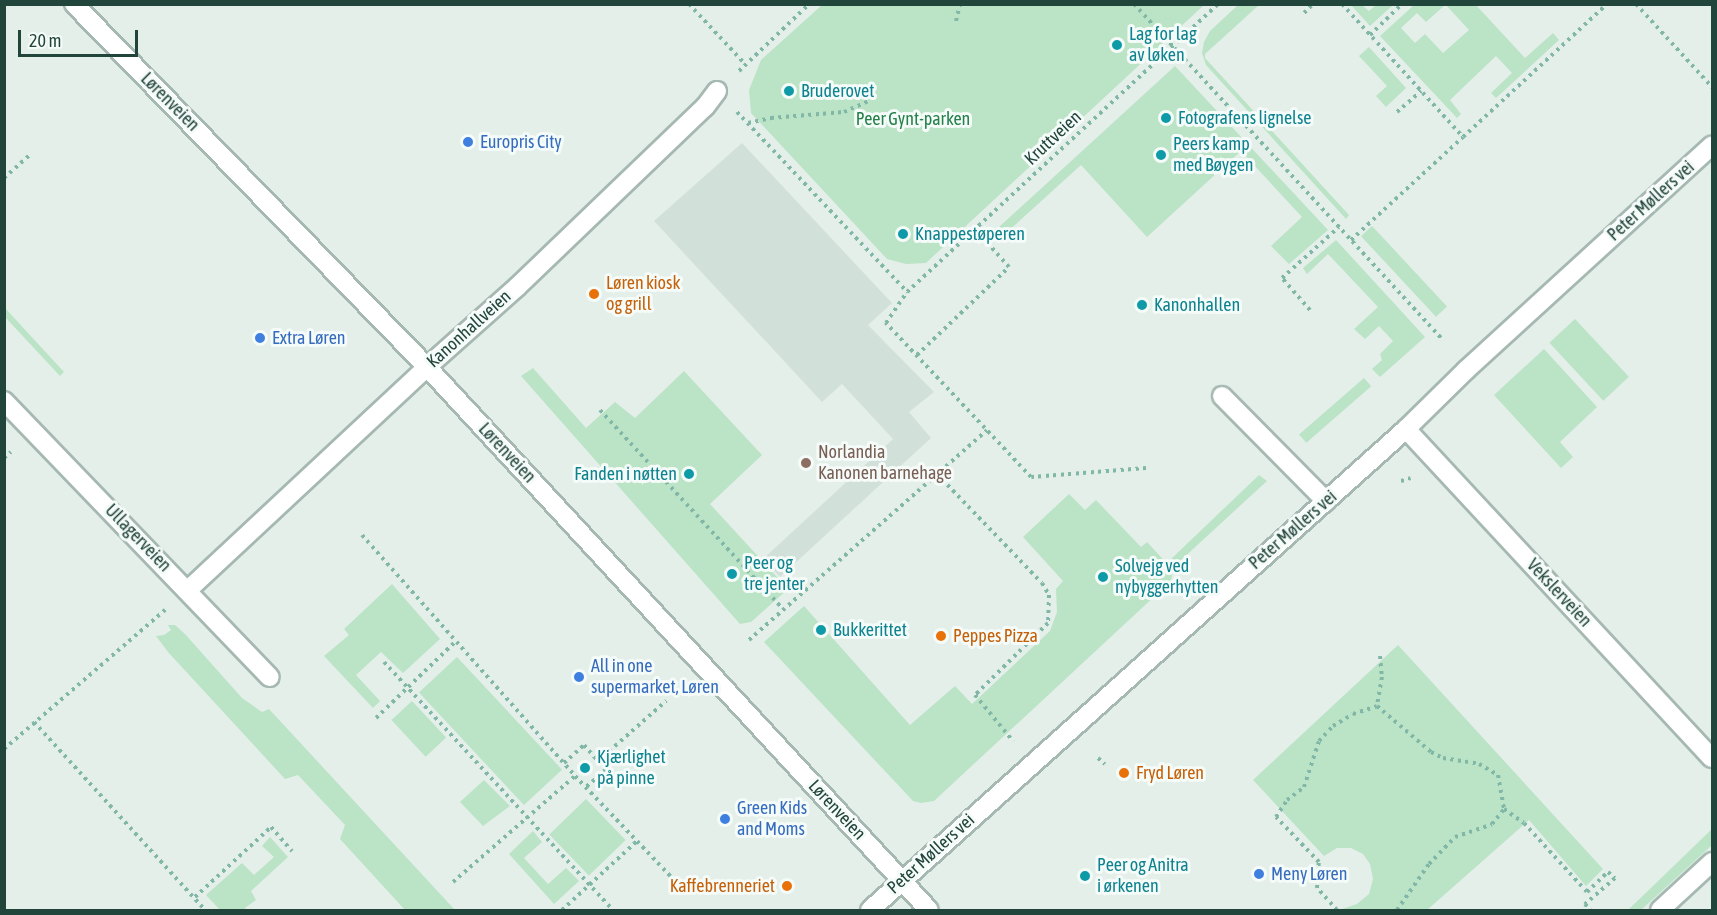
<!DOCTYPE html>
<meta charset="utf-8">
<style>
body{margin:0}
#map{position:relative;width:1717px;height:915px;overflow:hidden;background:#e4efea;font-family:"Asap Condensed",sans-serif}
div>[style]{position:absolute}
.built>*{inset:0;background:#d2e0da}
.green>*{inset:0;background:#bbe3c6;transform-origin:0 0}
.path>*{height:4px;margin-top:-2px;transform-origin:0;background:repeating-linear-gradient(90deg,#81b7a7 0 3px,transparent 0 7.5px)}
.roads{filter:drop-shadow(2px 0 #a6b8b2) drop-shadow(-2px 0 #a6b8b2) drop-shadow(0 2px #a6b8b2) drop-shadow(0 -2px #a6b8b2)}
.lane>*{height:18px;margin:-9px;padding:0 9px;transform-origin:9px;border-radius:9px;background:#fff}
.street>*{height:18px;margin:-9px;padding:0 9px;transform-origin:9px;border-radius:9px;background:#fff}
.secondary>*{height:18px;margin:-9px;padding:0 9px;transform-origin:9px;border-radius:9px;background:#fff}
.dots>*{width:16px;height:16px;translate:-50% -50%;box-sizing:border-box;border:3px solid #f5fbf8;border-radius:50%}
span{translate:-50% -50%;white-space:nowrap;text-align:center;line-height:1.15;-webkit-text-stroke:6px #f5fbf8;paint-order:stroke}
.culture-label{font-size:18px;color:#0d838f}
.left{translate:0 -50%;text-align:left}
.right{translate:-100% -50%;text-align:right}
.street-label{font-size:18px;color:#21443b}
.park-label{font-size:18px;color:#25804a}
.shop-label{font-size:18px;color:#366cbe}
.food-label{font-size:18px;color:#c56008}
.education-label{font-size:18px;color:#785e54}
.frame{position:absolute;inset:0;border:6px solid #21443b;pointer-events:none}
.scale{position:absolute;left:18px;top:30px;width:120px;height:27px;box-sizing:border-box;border:3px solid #21443b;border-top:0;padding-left:8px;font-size:18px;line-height:21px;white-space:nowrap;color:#21443b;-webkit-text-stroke:4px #f5fbf8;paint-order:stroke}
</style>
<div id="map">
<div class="built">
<i style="clip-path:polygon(742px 143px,892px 303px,868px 325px,934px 392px,909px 412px,931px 438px,780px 577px,763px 559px,893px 439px,842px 384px,822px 402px,654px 221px)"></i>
</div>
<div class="green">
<i style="clip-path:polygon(1475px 4px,1525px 58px,1553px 33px,1559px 40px,1496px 98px,1491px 93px,1512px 73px,1496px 56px,1450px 100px,1461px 114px,1457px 118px,1380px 36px,1414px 5px,1445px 5px,1426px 22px,1417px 13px,1401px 28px,1415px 43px,1425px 34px,1443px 53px,1469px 30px,1446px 5px)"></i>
<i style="clip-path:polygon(822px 5px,822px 4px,1204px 5px,926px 263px,906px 264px,887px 259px,751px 113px,749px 90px,761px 60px)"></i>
<i style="clip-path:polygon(1238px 5px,1259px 5px,1205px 54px,1205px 58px,1349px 215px,1346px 219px,1206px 65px,1202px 53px,1204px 42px,1210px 31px)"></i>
<i style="clip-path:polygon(1351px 5px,1362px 5px,1369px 11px,1376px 5px,1393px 5px,1370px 26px)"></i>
<i style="clip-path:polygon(1369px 47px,1406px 88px,1386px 107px,1376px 96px,1387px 86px,1359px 56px)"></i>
<i style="clip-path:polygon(1175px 66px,1328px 230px,1289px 264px,1271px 246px,1302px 217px,1241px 151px,1147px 237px,1081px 165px,1005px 234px,999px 227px)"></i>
<i style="left:1372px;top:226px;width:110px;height:15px;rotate:47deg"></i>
<i style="clip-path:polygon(1336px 240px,1425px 337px,1380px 377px,1372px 369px,1382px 360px,1380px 354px,1393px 341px,1379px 326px,1365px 339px,1354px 329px,1378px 307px,1328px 254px,1307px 274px,1303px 268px)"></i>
<i style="clip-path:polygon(5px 308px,64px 372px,60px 376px,5px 317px)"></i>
<i style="left:1575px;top:319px;width:79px;height:35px;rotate:47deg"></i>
<i style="clip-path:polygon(1544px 349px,1597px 407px,1560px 442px,1573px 457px,1561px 468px,1494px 395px)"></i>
<i style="clip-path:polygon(533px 368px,586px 428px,615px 402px,635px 418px,684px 371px,762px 455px,710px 504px,788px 589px,751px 622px,740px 624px,521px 376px)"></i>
<i style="left:1364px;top:378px;width:11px;height:86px;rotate:49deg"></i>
<i style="clip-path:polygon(1259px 475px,1267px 481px,1180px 561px,1170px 560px)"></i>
<i style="clip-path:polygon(1069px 494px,1085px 510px,1096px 500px,1141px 547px,1147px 542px,1173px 570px,1171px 581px,934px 801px,921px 803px,913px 801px,764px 642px,804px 606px,910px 725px,955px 686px,972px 704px,1050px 631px,1057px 612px,1056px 589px,1063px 581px,1023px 537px)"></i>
<i style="clip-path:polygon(392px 584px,440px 639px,403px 673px,381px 652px,356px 675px,380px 701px,373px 708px,324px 656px,349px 635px,344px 629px)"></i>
<i style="clip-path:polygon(168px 625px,175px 625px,185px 634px,242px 698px,262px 712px,269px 709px,455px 910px,405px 910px,340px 839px,345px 825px,298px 775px,285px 779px,168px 652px,156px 636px,164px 635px,171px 630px)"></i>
<i style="clip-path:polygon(1398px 645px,1603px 869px,1586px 886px,1529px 820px,1427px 910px,1339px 910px,1357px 904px,1369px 894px,1373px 879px,1370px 864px,1363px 854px,1351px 848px,1337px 848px,1324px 856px,1253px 780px)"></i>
<i style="left:457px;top:657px;width:154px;height:52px;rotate:47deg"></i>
<i style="left:412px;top:701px;width:50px;height:28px;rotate:47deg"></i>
<i style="clip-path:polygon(484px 780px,510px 806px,483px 826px,460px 802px)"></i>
<i style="left:586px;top:799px;width:57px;height:51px;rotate:46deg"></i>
<i style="clip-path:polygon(1712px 829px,1711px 846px,1641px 910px,1628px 910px)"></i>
<i style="clip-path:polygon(533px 831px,542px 842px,524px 858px,548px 884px,566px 868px,579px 881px,554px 904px,509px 854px)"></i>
<i style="clip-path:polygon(270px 837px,288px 857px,251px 891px,256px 900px,245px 908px,246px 910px,220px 910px,206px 895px,242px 863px,254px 875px,274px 857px,262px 846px)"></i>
</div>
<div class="path">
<i style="left:689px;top:4px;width:82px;rotate:47deg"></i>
<i style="left:1134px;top:4px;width:456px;rotate:47.4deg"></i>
<i style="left:1342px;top:4px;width:180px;rotate:47.7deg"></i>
<i style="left:1463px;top:137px;width:196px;rotate:-42.7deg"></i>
<i style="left:1636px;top:4px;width:113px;rotate:47.5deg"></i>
<i style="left:1304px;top:13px;width:13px;rotate:-45deg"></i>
<i style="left:956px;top:21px;width:17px;rotate:-77deg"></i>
<i style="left:1370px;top:35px;width:45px;rotate:-44.1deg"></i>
<i style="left:739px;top:71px;width:97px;rotate:-43.7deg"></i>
<i style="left:737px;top:112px;width:248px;rotate:46.6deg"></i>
<i style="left:1397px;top:112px;width:32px;rotate:-41deg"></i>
<i style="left:748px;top:123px;width:24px;rotate:-12deg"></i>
<i style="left:771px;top:118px;width:73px;rotate:-4.7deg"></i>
<i style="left:844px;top:112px;width:30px;rotate:-24deg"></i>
<i style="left:4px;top:178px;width:36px;rotate:-42deg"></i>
<i style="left:1351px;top:240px;width:152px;rotate:-42.6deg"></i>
<i style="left:1310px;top:310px;width:43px;rotate:-131.2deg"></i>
<i style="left:1282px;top:278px;width:76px;rotate:-41.8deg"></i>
<i style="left:917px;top:355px;width:127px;rotate:-43.7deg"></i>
<i style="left:1009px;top:267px;width:51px;rotate:-131.8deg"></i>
<i style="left:600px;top:410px;width:270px;rotate:47.4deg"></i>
<i style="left:4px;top:458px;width:9px;rotate:-41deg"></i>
<i style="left:1146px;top:468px;width:115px;rotate:175.5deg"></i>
<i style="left:1031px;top:477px;width:212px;rotate:-133.3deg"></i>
<i style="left:886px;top:323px;width:37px;rotate:-56deg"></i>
<i style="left:907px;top:292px;width:424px;rotate:-42.8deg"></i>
<i style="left:937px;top:474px;width:151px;rotate:46.1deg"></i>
<i style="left:1042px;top:583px;width:14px;rotate:60deg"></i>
<i style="left:1049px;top:595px;width:28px;rotate:92deg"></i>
<i style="left:1048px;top:623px;width:103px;rotate:135.4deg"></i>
<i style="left:975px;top:695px;width:60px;rotate:50.4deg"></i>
<i style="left:1401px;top:481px;width:10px;rotate:-17deg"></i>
<i style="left:362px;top:535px;width:322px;rotate:48.5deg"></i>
<i style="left:749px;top:640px;width:317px;rotate:-41.4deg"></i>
<i style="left:1380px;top:656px;width:21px;rotate:85deg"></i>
<i style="left:1382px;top:677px;width:29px;rotate:100deg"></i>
<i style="left:1377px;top:706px;width:71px;rotate:40.4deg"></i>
<i style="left:1431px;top:752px;width:13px;rotate:27deg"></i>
<i style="left:1443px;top:758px;width:36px;rotate:9deg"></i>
<i style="left:1479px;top:764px;width:22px;rotate:30deg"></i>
<i style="left:1498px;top:775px;width:35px;rotate:80deg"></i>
<i style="left:1504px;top:809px;width:24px;rotate:35deg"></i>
<i style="left:1524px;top:823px;width:93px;rotate:47.6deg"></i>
<i style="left:1587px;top:892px;width:29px;rotate:-44deg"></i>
<i style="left:1608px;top:872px;width:9px;rotate:41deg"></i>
<i style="left:1615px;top:878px;width:40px;rotate:139deg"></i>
<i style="left:1585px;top:904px;width:8px;rotate:50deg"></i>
<i style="left:384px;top:662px;width:338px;rotate:47.3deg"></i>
<i style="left:376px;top:718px;width:110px;rotate:-43.9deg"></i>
<i style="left:34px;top:722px;width:254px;rotate:47.7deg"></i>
<i style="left:4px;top:749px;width:213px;rotate:-40.8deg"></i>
<i style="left:1098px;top:758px;width:9px;rotate:41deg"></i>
<i style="left:598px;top:761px;width:91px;rotate:-41.4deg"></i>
<i style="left:564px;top:763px;width:27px;rotate:-42deg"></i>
<i style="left:584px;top:745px;width:33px;rotate:49deg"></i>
<i style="left:606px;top:770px;width:26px;rotate:140deg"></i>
<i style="left:453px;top:882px;width:162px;rotate:-41deg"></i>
<i style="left:575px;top:776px;width:148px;rotate:46.4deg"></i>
<i style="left:195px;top:897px;width:103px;rotate:-42.6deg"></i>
<i style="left:271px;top:827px;width:32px;rotate:49deg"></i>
<i style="left:562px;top:910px;width:102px;rotate:-42.6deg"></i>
<i style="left:1337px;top:910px;width:30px;rotate:-132deg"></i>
<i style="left:1317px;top:888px;width:26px;rotate:-86deg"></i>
<i style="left:1319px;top:862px;width:62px;rotate:-133.7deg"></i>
<i style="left:1276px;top:817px;width:20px;rotate:-57deg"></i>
<i style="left:1287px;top:800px;width:21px;rotate:-37deg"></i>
<i style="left:1304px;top:787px;width:48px;rotate:-71.9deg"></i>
<i style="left:1319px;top:741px;width:21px;rotate:-47deg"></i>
<i style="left:1333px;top:726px;width:23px;rotate:-31deg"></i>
<i style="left:1353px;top:714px;width:25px;rotate:-18deg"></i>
<i style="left:1397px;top:910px;width:56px;rotate:-55.2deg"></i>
<i style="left:1429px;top:864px;width:37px;rotate:-46deg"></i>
<i style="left:1455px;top:837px;width:39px;rotate:-19deg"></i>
<i style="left:1492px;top:824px;width:19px;rotate:-51deg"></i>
</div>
<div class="roads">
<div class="lane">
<i style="left:427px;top:367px;width:120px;rotate:-41.6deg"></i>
<i style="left:517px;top:287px;width:260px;rotate:-43.8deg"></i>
<i style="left:705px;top:107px;width:20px;rotate:-53deg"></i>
<i style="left:1222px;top:396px;width:148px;rotate:45.3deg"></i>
<i style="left:1660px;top:910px;width:71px;rotate:-42.7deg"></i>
</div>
<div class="street">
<i style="left:4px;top:401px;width:383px;rotate:46.1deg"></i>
<i style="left:1406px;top:429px;width:449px;rotate:47.1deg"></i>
<i style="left:188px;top:590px;width:327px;rotate:-43deg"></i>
<i style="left:870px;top:910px;width:720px;rotate:-41.9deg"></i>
<i style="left:1406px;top:429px;width:84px;rotate:-44.5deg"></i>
<i style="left:1466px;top:370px;width:333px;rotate:-42.4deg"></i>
</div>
<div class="secondary">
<i style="left:74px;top:4px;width:506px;rotate:45.8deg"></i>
<i style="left:427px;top:367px;width:739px;rotate:47.25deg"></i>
</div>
</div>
<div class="dots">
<i style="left:1117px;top:45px;background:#0f9aa8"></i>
<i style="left:789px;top:91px;background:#0f9aa8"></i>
<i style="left:1166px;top:118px;background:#0f9aa8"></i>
<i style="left:468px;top:142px;background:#3f7fe0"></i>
<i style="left:1161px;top:155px;background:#0f9aa8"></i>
<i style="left:903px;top:234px;background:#0f9aa8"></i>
<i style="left:594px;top:294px;background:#e8710a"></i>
<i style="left:1142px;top:305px;background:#0f9aa8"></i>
<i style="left:260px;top:338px;background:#3f7fe0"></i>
<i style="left:806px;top:463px;background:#8d6e63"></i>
<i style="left:689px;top:474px;background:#0f9aa8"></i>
<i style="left:732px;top:574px;background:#0f9aa8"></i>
<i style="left:1103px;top:577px;background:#0f9aa8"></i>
<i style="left:821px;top:630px;background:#0f9aa8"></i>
<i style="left:941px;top:636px;background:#e8710a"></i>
<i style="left:579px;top:677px;background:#3f7fe0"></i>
<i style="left:585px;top:768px;background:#0f9aa8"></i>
<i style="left:1124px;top:773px;background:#e8710a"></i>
<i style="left:725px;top:819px;background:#3f7fe0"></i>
<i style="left:1259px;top:874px;background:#3f7fe0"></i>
<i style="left:1085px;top:876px;background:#0f9aa8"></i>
<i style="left:787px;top:886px;background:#e8710a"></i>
</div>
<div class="culture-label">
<span class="left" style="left:1129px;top:45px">Lag for lag<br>av løken</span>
<span class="left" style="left:801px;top:91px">Bruderovet</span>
<span class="left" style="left:1178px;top:118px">Fotografens lignelse</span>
<span class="left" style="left:1173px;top:155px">Peers kamp<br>med Bøygen</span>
<span class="left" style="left:915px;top:234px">Knappestøperen</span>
<span class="left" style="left:1154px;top:305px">Kanonhallen</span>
<span class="right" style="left:677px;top:474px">Fanden i nøtten</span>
<span class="left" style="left:744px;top:574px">Peer og<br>tre jenter</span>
<span class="left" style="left:1115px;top:577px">Solvejg ved<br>nybyggerhytten</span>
<span class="left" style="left:833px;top:630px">Bukkerittet</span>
<span class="left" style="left:597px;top:768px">Kjærlighet<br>på pinne</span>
<span class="left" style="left:1097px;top:876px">Peer og Anitra<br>i ørkenen</span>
</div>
<div class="street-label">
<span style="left:170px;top:102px;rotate:45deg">Lørenveien</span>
<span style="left:1053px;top:138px;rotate:-43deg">Kruttveien</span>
<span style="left:1651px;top:201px;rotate:-42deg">Peter Møllers vei</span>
<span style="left:469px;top:329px;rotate:-42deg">Kanonhallveien</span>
<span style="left:507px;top:453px;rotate:47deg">Lørenveien</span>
<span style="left:1293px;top:530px;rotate:-41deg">Peter Møllers vei</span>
<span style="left:138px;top:538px;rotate:46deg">Ullagerveien</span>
<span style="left:1559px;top:593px;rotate:47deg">Vekslerveien</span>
<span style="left:837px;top:810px;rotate:47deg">Lørenveien</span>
<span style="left:931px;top:854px;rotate:-42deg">Peter Møllers vei</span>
</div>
<div class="park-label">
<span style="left:913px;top:119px">Peer Gynt-parken</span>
</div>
<div class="shop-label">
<span class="left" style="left:480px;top:142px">Europris City</span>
<span class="left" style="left:272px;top:338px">Extra Løren</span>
<span class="left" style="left:591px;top:677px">All in one<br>supermarket, Løren</span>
<span class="left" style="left:737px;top:819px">Green Kids<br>and Moms</span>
<span class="left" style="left:1271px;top:874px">Meny Løren</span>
</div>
<div class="food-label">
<span class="left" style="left:606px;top:294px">Løren kiosk<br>og grill</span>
<span class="left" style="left:953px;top:636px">Peppes Pizza</span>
<span class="left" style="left:1136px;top:773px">Fryd Løren</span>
<span class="right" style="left:775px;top:886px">Kaffebrenneriet</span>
</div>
<div class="education-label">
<span class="left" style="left:818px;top:463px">Norlandia<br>Kanonen barnehage</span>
</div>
<div class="frame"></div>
<div class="scale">20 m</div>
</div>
